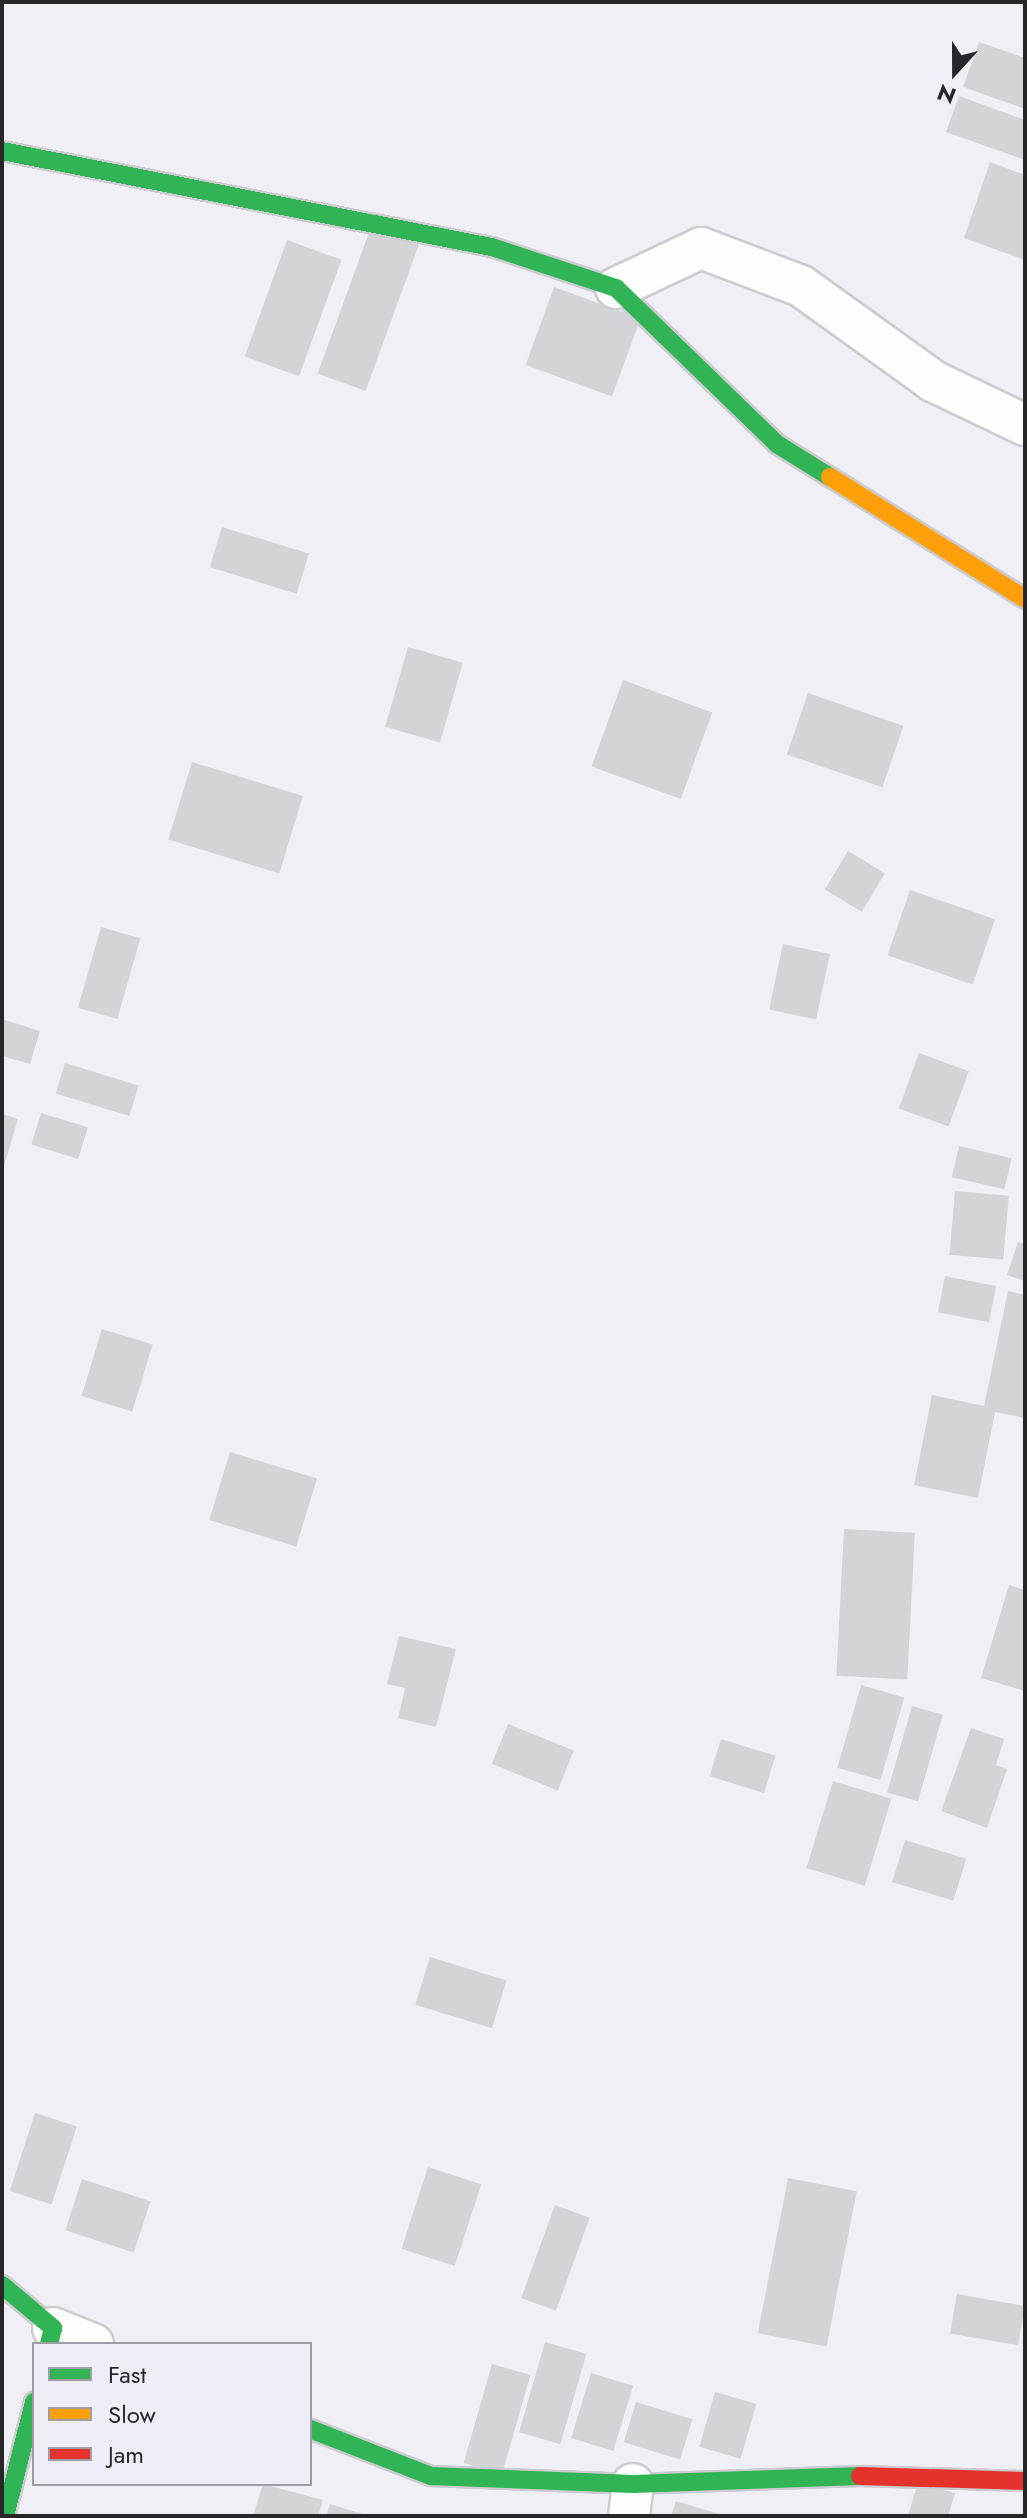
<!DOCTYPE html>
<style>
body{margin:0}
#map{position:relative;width:1027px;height:2518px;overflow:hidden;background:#f0eff5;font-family:Jost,sans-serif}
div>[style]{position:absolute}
.building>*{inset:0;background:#d4d4d8;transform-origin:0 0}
.roads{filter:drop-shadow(2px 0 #cccbcf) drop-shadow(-2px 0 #cccbcf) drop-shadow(0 2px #cccbcf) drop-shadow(0 -2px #cccbcf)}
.street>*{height:40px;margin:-20px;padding:0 20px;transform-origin:20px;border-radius:20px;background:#fdfdfe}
.fast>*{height:18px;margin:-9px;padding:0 9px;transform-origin:9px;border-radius:9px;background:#30b455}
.slow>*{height:18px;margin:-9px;padding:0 9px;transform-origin:9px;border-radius:9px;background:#ff9f0a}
.jam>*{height:18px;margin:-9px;padding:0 9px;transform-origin:9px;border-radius:9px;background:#e5322d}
span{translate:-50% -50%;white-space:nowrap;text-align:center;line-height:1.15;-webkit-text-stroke:6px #efedf7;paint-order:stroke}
.frame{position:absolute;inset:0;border:4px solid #27272a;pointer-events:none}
.legend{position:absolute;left:32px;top:2342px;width:280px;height:144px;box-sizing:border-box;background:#efedf7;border:2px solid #9f9ea5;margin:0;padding:10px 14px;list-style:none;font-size:24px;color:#27272a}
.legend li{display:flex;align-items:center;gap:16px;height:40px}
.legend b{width:40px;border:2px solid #9f9ea5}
.north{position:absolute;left:915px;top:32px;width:80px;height:80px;-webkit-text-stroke:6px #efedf7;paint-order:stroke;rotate:201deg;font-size:22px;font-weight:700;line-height:32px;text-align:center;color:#27272a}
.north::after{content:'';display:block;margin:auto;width:28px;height:36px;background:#27272a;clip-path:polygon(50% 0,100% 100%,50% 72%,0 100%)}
</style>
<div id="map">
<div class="building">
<i style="clip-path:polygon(979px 42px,1025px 58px,1025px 109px,963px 87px)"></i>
<i style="clip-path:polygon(959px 96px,1025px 120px,1025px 160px,946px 132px)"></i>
<i style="clip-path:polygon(990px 162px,1025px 175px,1025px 260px,964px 238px)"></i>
<i style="left:371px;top:227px;width:51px;height:156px;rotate:20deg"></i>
<i style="left:287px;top:240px;width:58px;height:124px;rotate:20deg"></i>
<i style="left:554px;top:287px;width:92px;height:83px;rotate:20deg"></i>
<i style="left:222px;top:527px;width:91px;height:42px;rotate:17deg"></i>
<i style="left:408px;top:647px;width:57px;height:83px;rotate:16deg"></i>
<i style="left:623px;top:680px;width:95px;height:92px;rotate:20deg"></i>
<i style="left:808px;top:693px;width:101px;height:65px;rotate:19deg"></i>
<i style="left:192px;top:762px;width:116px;height:81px;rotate:17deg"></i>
<i style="left:848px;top:851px;width:43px;height:45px;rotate:31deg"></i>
<i style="left:910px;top:890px;width:90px;height:69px;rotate:19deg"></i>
<i style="left:101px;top:927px;width:41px;height:84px;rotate:16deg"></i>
<i style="left:783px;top:944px;width:48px;height:67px;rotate:12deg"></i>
<i style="clip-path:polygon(2px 1019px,40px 1031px,30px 1064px,2px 1056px)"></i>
<i style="left:919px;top:1053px;width:53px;height:59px;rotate:20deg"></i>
<i style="left:65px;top:1063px;width:77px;height:32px;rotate:17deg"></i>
<i style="left:41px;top:1113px;width:49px;height:33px;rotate:17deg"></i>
<i style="clip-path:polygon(2px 1114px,18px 1119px,3px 1169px,2px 1169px)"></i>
<i style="left:959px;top:1146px;width:54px;height:32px;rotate:13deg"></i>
<i style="left:955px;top:1191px;width:54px;height:64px;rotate:5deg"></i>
<i style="clip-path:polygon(1018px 1242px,1025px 1244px,1025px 1281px,1007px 1275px)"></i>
<i style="left:945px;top:1276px;width:52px;height:37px;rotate:11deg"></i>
<i style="clip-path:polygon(1008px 1291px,1025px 1295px,1025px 1418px,995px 1412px,978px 1498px,914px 1485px,932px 1395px,984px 1406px)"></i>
<i style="left:102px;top:1329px;width:53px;height:70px;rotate:17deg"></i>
<i style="left:230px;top:1452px;width:91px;height:71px;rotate:17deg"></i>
<i style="left:844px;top:1529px;width:71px;height:147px;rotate:3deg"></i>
<i style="clip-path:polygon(1009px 1585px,1025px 1590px,1025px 1691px,981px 1678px)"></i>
<i style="clip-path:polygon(399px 1636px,456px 1649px,436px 1727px,398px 1718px,405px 1688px,387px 1684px)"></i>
<i style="left:861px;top:1685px;width:45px;height:86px;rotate:16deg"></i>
<i style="left:912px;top:1706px;width:32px;height:90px;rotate:16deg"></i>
<i style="left:508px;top:1724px;width:71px;height:43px;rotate:22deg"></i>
<i style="clip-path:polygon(971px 1728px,1004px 1739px,996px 1765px,1007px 1769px,987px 1828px,941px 1811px)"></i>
<i style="left:721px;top:1739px;width:57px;height:39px;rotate:17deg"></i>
<i style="left:833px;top:1781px;width:61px;height:91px;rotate:17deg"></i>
<i style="left:905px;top:1840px;width:64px;height:44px;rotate:17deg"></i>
<i style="left:430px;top:1957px;width:80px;height:50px;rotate:17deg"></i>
<i style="left:35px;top:2113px;width:44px;height:82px;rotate:18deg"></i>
<i style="left:428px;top:2167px;width:56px;height:86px;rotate:18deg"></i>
<i style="left:788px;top:2178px;width:70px;height:158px;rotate:11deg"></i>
<i style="left:82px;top:2179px;width:72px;height:54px;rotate:18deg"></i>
<i style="left:555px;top:2205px;width:37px;height:99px;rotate:20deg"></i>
<i style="left:957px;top:2294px;width:69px;height:40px;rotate:10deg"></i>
<i style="left:545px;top:2342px;width:43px;height:94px;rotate:16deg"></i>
<i style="left:492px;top:2364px;width:40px;height:103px;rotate:16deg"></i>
<i style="left:591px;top:2373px;width:44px;height:68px;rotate:17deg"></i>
<i style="left:715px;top:2392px;width:43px;height:57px;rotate:16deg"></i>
<i style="left:636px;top:2402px;width:59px;height:42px;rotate:17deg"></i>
<i style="clip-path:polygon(918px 2482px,955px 2493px,948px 2516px,908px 2516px)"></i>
<i style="clip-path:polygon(263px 2484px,323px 2500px,318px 2516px,253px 2516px)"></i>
<i style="clip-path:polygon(676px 2501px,723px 2515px,723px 2516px,671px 2516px)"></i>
<i style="clip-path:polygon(330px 2504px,366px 2515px,366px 2516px,326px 2516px)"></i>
</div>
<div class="roads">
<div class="street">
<i style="left:616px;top:288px;width:94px;rotate:-25.2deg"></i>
<i style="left:701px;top:248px;width:107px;rotate:20.8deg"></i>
<i style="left:801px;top:286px;width:163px;rotate:35.7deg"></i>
<i style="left:933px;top:381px;width:102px;rotate:25.6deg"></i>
<i style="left:53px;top:2328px;width:43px;rotate:21.8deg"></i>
<i style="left:629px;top:2516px;width:32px;rotate:-83deg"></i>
</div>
<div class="fast">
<i style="left:2px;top:151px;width:499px;rotate:11.1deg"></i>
<i style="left:492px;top:247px;width:131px;rotate:18.3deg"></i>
<i style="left:616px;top:288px;width:224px;rotate:44.1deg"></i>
<i style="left:777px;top:444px;width:62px;rotate:31.9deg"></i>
<i style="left:2px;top:2285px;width:67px;rotate:40.1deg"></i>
<i style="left:53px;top:2328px;width:16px;rotate:104deg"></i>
<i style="left:310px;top:2429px;width:130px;rotate:21.2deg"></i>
<i style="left:431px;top:2476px;width:202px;rotate:2.3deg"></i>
<i style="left:633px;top:2484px;width:227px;rotate:-2deg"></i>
<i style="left:5px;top:2516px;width:118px;rotate:-75.7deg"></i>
</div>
<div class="slow">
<i style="left:830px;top:477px;width:230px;rotate:32deg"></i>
</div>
<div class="jam">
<i style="left:860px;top:2476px;width:165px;rotate:1.7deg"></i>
</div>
</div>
<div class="frame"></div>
<ul class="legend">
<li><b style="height:10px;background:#30b455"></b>Fast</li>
<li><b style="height:10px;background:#ff9f0a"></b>Slow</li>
<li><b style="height:10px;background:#e5322d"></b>Jam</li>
</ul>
<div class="north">N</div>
</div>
